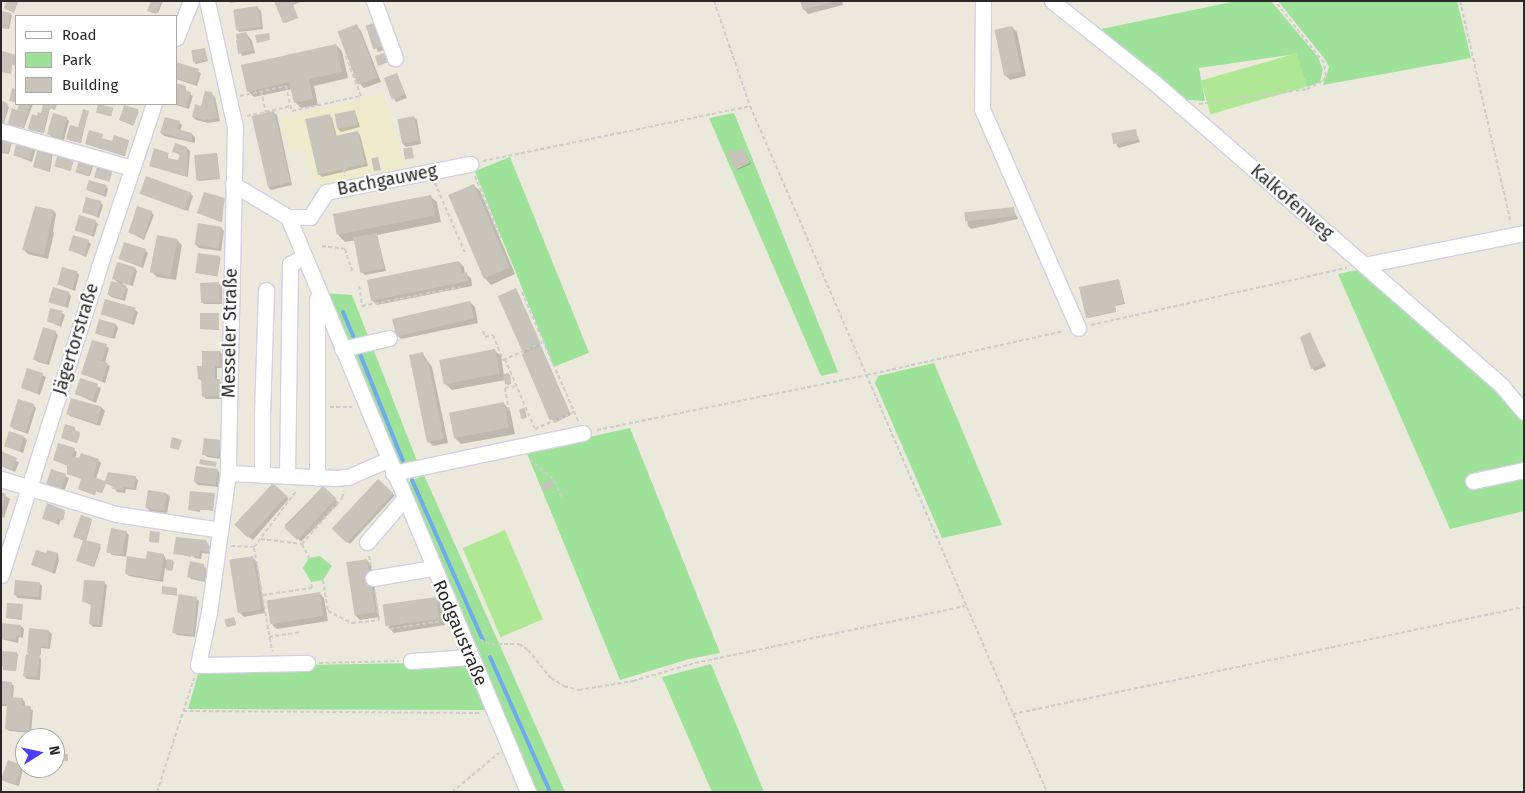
<!DOCTYPE html>
<meta charset="utf-8">
<style>
body{margin:0}
#map{position:relative;width:1525px;height:793px;overflow:hidden;background:#ebe9db;font-family:"Fira Sans",sans-serif}
div>[style]{position:absolute}
.education>*{inset:0;background:#edebcb}
.green>*{inset:0;background:#9ee198;transform-origin:0 0}
.pitch>*{inset:0;background:#aee894;transform-origin:0 0}
.shadow>*{inset:0;background:#0003;transform-origin:0 0}
.stream>*{height:4px;margin:-2px;padding:0 2px;transform-origin:2px;border-radius:2px;background:#70aaec}
.building>*{inset:0;background:#c7c5bb;transform-origin:0 0}
.path>*{height:2px;margin-top:-1px;transform-origin:0;background:repeating-linear-gradient(90deg,#ccc 0 4px,transparent 0 6.5px)}
.roads{filter:drop-shadow(1px 0 #d2d0e2) drop-shadow(-1px 0 #d2d0e2) drop-shadow(0 1px #d2d0e2) drop-shadow(0 -1px #d2d0e2)}
.minor>*{height:15px;margin:-7.5px;padding:0 7.5px;transform-origin:7.5px;border-radius:7.5px;background:#fff}
span{translate:-50% -50%;white-space:nowrap;text-align:center;line-height:1.15;-webkit-text-stroke:4px #fff;paint-order:stroke}
.street-label{font-size:18px;color:#292929}
.frame{position:absolute;inset:0;border:2px solid #292929;pointer-events:none}
.legend{position:absolute;left:15px;top:15px;width:162px;height:90px;box-sizing:border-box;background:#fff;border:1px solid #a9a9a9;margin:0;padding:6px 9px;list-style:none;font-size:15px;color:#292929}
.legend li{display:flex;align-items:center;gap:10px;height:25px}
.legend b{width:25px;border:1px solid #a9a9a9}
.north{position:absolute;left:15px;top:728px;width:50px;height:50px;box-sizing:border-box;background:#fff;border:1px solid #a9a9a9;border-radius:50%;rotate:80deg;font-size:14px;font-weight:700;line-height:20px;text-align:center;color:#292929}
.north::after{content:'';display:block;margin:auto;width:18px;height:22px;background:#4c3ef6;clip-path:polygon(50% 0,100% 100%,50% 72%,0 100%)}
</style>
<div id="map">
<div class="education">
<i style="clip-path:polygon(evenodd,383px 93px,407px 172px,325px 189px,311px 179px,304px 149px,290px 153px,281px 118px,383px 93px,355px 110px,358px 125px,337px 129px,334px 115px,355px 110px,383px 93px,330px 114px,335px 136px,358px 131px,365px 164px,318px 175px,305px 119px,330px 114px,383px 93px,378px 157px,381px 170px,374px 172px,371px 158px,378px 157px)"></i>
</div>
<div class="green">
<i style="clip-path:polygon(1236px 1px,1271px 1px,1318px 57px,1323px 70px,1320px 82px,1307px 87px,1296px 54px,1199px 68px,1205px 101px,1187px 100px,1097px 30px)"></i>
<i style="clip-path:polygon(1278px 1px,1457px 1px,1471px 58px,1323px 85px,1329px 67px,1324px 58px)"></i>
<i style="clip-path:polygon(734px 113px,838px 372px,821px 376px,709px 118px)"></i>
<i style="left:510px;top:157px;width:211px;height:38px;rotate:68deg"></i>
<i style="clip-path:polygon(1362px 269px,1500px 391px,1524px 420px,1524px 511px,1450px 529px,1338px 274px)"></i>
<i style="clip-path:polygon(324px 293px,352px 295px,417px 461px,394px 465px)"></i>
<i style="clip-path:polygon(934px 363px,1002px 525px,942px 538px,875px 383px,878px 376px)"></i>
<i style="clip-path:polygon(630px 428px,720px 653px,689px 659px,620px 680px,526px 451px)"></i>
<i style="left:424px;top:475px;width:346px;height:25px;rotate:66deg"></i>
<i style="clip-path:polygon(320px 556px,332px 566px,323px 580px,311px 582px,303px 568px,309px 558px)"></i>
<i style="clip-path:polygon(466px 662px,488px 710px,188px 709px,200px 667px)"></i>
<i style="clip-path:polygon(711px 664px,764px 792px,712px 792px,662px 677px)"></i>
</div>
<div class="pitch">
<i style="left:1297px;top:53px;width:35px;height:100px;rotate:74deg"></i>
<i style="left:505px;top:530px;width:97px;height:46px;rotate:67deg"></i>
</div>
<div class="shadow">
<i style="clip-path:polygon(152px 1px,163px 1px,158px 13px,149px 10px)"></i>
<i style="clip-path:polygon(228px 1px,244px 1px,230px 3px)"></i>
<i style="clip-path:polygon(276px 1px,303px 1px,293px 5px,298px 18px,285px 23px)"></i>
<i style="clip-path:polygon(802px 1px,842px 1px,843px 5px,808px 14px,804px 9px)"></i>
<i style="clip-path:polygon(258px 8px,261px 11px,263px 29px,239px 32px,237px 29px)"></i>
<i style="clip-path:polygon(1px 12px,12px 15px,9px 29px,1px 28px)"></i>
<i style="clip-path:polygon(357px 26px,361px 31px,381px 82px,364px 88px,359px 83px)"></i>
<i style="clip-path:polygon(367px 26px,390px 48px,378px 52px)"></i>
<i style="clip-path:polygon(1012px 27px,1017px 32px,1026px 76px,1010px 80px,1005px 75px)"></i>
<i style="clip-path:polygon(246px 33px,252px 41px,255px 53px,242px 56px,236px 41px)"></i>
<i style="clip-path:polygon(336px 45px,342px 51px,348px 78px,314px 86px,318px 105px,301px 108px,295px 102px,292px 89px,254px 97px,248px 91px)"></i>
<i style="clip-path:polygon(205px 50px,208px 61px,196px 64px,194px 62px)"></i>
<i style="clip-path:polygon(176px 63px,201px 73px,197px 86px,176px 79px)"></i>
<i style="clip-path:polygon(397px 74px,407px 98px,396px 102px,394px 99px)"></i>
<i style="clip-path:polygon(185px 87px,187px 92px,193px 96px,189px 109px,173px 104px,176px 104px)"></i>
<i style="clip-path:polygon(212px 94px,215px 97px,220px 121px,208px 123px,196px 120px,193px 117px)"></i>
<i style="clip-path:polygon(1px 102px,9px 107px,4px 123px,1px 122px)"></i>
<i style="clip-path:polygon(20px 104px,33px 104px,24px 128px,9px 124px,22px 112px,19px 109px)"></i>
<i style="clip-path:polygon(45px 104px,57px 104px,55px 110px,50px 108px,44px 133px,30px 130px,42px 114px)"></i>
<i style="left:125px;top:106px;width:15px;height:15px;rotate:23deg"></i>
<i style="clip-path:polygon(355px 111px,360px 127px,341px 132px,338px 129px)"></i>
<i style="clip-path:polygon(88px 112px,81px 143px,69px 140px,79px 129px)"></i>
<i style="clip-path:polygon(274px 113px,277px 115px,292px 185px,271px 190px,268px 187px)"></i>
<i style="clip-path:polygon(329px 115px,332px 118px,337px 137px,357px 132px,360px 135px,368px 166px,322px 177px,319px 174px)"></i>
<i style="clip-path:polygon(414px 117px,417px 120px,421px 144px,406px 147px,403px 144px)"></i>
<i style="clip-path:polygon(66px 118px,69px 121px,64px 140px,52px 137px,49px 134px)"></i>
<i style="clip-path:polygon(179px 122px,182px 125px,180px 131px,192px 134px,195px 137px,195px 143px,164px 136px,161px 133px)"></i>
<i style="clip-path:polygon(1135px 130px,1140px 142px,1119px 148px,1116px 145px)"></i>
<i style="clip-path:polygon(102px 135px,102px 139px,113px 143px,129px 141px,125px 156px,86px 144px)"></i>
<i style="clip-path:polygon(1px 137px,12px 141px,9px 154px,1px 153px)"></i>
<i style="clip-path:polygon(33px 145px,36px 148px,32px 162px,14px 155px)"></i>
<i style="clip-path:polygon(187px 148px,190px 151px,188px 177px,151px 166px,168px 154px,168px 160px,183px 164px,181px 156px,174px 151px)"></i>
<i style="clip-path:polygon(744px 151px,751px 164px,737px 170px,735px 153px)"></i>
<i style="clip-path:polygon(53px 152px,50px 172px,34px 167px)"></i>
<i style="clip-path:polygon(217px 154px,220px 179px,198px 181px,197px 180px)"></i>
<i style="clip-path:polygon(94px 163px,90px 176px,77px 172px)"></i>
<i style="clip-path:polygon(473px 185px,480px 191px,515px 274px,491px 285px,485px 278px)"></i>
<i style="clip-path:polygon(106px 186px,108px 189px,106px 197px,87px 190px)"></i>
<i style="clip-path:polygon(141px 193px,190px 193px,193px 196px,188px 211px)"></i>
<i style="clip-path:polygon(430px 196px,437px 202px,441px 222px,377px 235px,386px 271px,365px 275px,362px 272px,356px 240px,345px 242px,339px 236px,334px 215px)"></i>
<i style="clip-path:polygon(224px 199px,222px 222px,199px 213px)"></i>
<i style="clip-path:polygon(100px 202px,103px 205px,99px 218px,83px 211px)"></i>
<i style="clip-path:polygon(1013px 209px,1018px 219px,971px 229px,968px 226px,967px 219px)"></i>
<i style="clip-path:polygon(54px 211px,56px 214px,53px 231px,54px 233px,48px 259px,28px 254px,24px 250px)"></i>
<i style="clip-path:polygon(151px 212px,154px 215px,144px 240px,129px 232px)"></i>
<i style="clip-path:polygon(95px 221px,98px 224px,94px 237px,77px 230px)"></i>
<i style="clip-path:polygon(221px 228px,224px 231px,221px 251px,199px 248px,196px 245px)"></i>
<i style="clip-path:polygon(177px 240px,182px 245px,176px 280px,157px 277px,152px 272px)"></i>
<i style="clip-path:polygon(88px 241px,91px 244px,86px 257px,70px 250px)"></i>
<i style="clip-path:polygon(145px 250px,148px 253px,143px 268px,120px 259px)"></i>
<i style="left:199px;top:254px;width:22px;height:19px;rotate:10deg"></i>
<i style="clip-path:polygon(459px 262px,464px 267px,465px 274px,471px 278px,472px 286px,377px 305px,372px 300px)"></i>
<i style="clip-path:polygon(135px 268px,137px 271px,133px 286px,122px 283px,128px 289px,125px 301px,111px 297px,108px 294px,120px 285px,114px 279px)"></i>
<i style="clip-path:polygon(76px 272px,79px 275px,75px 291px,58px 284px)"></i>
<i style="clip-path:polygon(1119px 280px,1125px 304px,1115px 306px,1116px 312px,1088px 318px)"></i>
<i style="clip-path:polygon(219px 284px,222px 286px,222px 304px,204px 304px,201px 301px)"></i>
<i style="clip-path:polygon(516px 290px,571px 415px,554px 423px,523px 351px)"></i>
<i style="clip-path:polygon(69px 293px,71px 296px,68px 308px,51px 301px)"></i>
<i style="clip-path:polygon(470px 302px,475px 307px,478px 323px,401px 339px,397px 335px)"></i>
<i style="clip-path:polygon(135px 310px,138px 312px,134px 325px,102px 314px)"></i>
<i style="clip-path:polygon(62px 313px,65px 315px,61px 327px,48px 321px)"></i>
<i style="clip-path:polygon(218px 314px,219px 330px,201px 329px)"></i>
<i style="clip-path:polygon(116px 325px,118px 328px,115px 339px,96px 332px)"></i>
<i style="clip-path:polygon(55px 332px,58px 335px,49px 365px,38px 362px,35px 359px)"></i>
<i style="clip-path:polygon(93px 341px,109px 348px,105px 363px,110px 366px,105px 383px,83px 374px)"></i>
<i style="clip-path:polygon(494px 350px,501px 356px,504px 375px,510px 375px,511px 384px,507px 385px,505px 380px,452px 390px,445px 384px)"></i>
<i style="clip-path:polygon(220px 352px,223px 355px,223px 368px,217px 368px,217px 380px,222px 383px,223px 399px,206px 399px,203px 396px,202px 381px,199px 379px,203px 367px)"></i>
<i style="clip-path:polygon(1319px 352px,1326px 366px,1315px 371px,1312px 368px)"></i>
<i style="clip-path:polygon(422px 353px,432px 367px,448px 443px,433px 446px,428px 441px)"></i>
<i style="clip-path:polygon(28px 369px,46px 377px,40px 395px,22px 388px)"></i>
<i style="clip-path:polygon(80px 380px,101px 388px,96px 403px,76px 394px)"></i>
<i style="clip-path:polygon(72px 399px,102px 408px,105px 411px,100px 426px,70px 416px,68px 414px)"></i>
<i style="clip-path:polygon(504px 404px,510px 410px,515px 434px,461px 444px,455px 438px)"></i>
<i style="clip-path:polygon(33px 405px,36px 408px,28px 434px,14px 429px,11px 426px)"></i>
<i style="clip-path:polygon(75px 428px,75px 432px,80px 434px,77px 443px,62px 438px)"></i>
<i style="clip-path:polygon(24px 437px,27px 440px,23px 453px,6px 446px)"></i>
<i style="clip-path:polygon(220px 441px,223px 444px,222px 459px,207px 457px,204px 454px)"></i>
<i style="clip-path:polygon(74px 450px,77px 452px,75px 458px,98px 460px,101px 463px,96px 479px,106px 483px,102px 493px,96px 491px,95px 495px,80px 490px,83px 479px,68px 466px,54px 460px)"></i>
<i style="clip-path:polygon(1px 455px,19px 462px,15px 472px,1px 466px)"></i>
<i style="clip-path:polygon(52px 470px,69px 478px,64px 492px,50px 487px)"></i>
<i style="clip-path:polygon(217px 470px,220px 473px,218px 487px,198px 485px,195px 482px)"></i>
<i style="clip-path:polygon(135px 477px,138px 480px,136px 490px,126px 489px,125px 493px,117px 492px,114px 487px,106px 483px)"></i>
<i style="left:378px;top:480px;width:23px;height:66px;rotate:43deg"></i>
<i style="left:273px;top:485px;width:21px;height:55px;rotate:41deg"></i>
<i style="left:323px;top:487px;width:23px;height:54px;rotate:45deg"></i>
<i style="clip-path:polygon(1px 493px,10px 499px,4px 518px,1px 517px)"></i>
<i style="clip-path:polygon(167px 494px,170px 497px,167px 513px,149px 511px,147px 508px)"></i>
<i style="clip-path:polygon(214px 494px,213px 511px,200px 509px,200px 512px,189px 510px)"></i>
<i style="clip-path:polygon(65px 512px,63px 520px,61px 519px,59px 525px,43px 518px)"></i>
<i style="clip-path:polygon(92px 520px,86px 541px,101px 547px,94px 567px,79px 562px,84px 541px,75px 537px)"></i>
<i style="clip-path:polygon(126px 532px,129px 535px,126px 557px,147px 560px,164px 555px,166px 560px,174px 562px,172px 571px,165px 568px,163px 582px,129px 576px,126px 573px,128px 557px,112px 555px,109px 552px)"></i>
<i style="clip-path:polygon(205px 541px,212px 549px,211px 554px,202px 553px,201px 559px,195px 558px,191px 554px,191px 557px,175px 553px)"></i>
<i style="clip-path:polygon(58px 554px,59px 561px,55px 574px,33px 565px)"></i>
<i style="clip-path:polygon(252px 557px,257px 562px,265px 613px,244px 617px,239px 612px)"></i>
<i style="clip-path:polygon(367px 560px,371px 565px,379px 617px,360px 620px,355px 615px)"></i>
<i style="clip-path:polygon(203px 565px,208px 571px,206px 582px,191px 579px,189px 576px)"></i>
<i style="clip-path:polygon(39px 583px,42px 586px,41px 600px,18px 598px,15px 595px)"></i>
<i style="clip-path:polygon(104px 583px,107px 585px,102px 627px,93px 627px,90px 624px,92px 605px,84px 602px)"></i>
<i style="clip-path:polygon(177px 589px,177px 595px,196px 598px,199px 601px,195px 637px,177px 635px,174px 632px,180px 596px,164px 594px,163px 593px)"></i>
<i style="clip-path:polygon(320px 594px,324px 598px,328px 621px,277px 629px,272px 625px)"></i>
<i style="clip-path:polygon(435px 598px,442px 605px,445px 625px,394px 633px,388px 627px)"></i>
<i style="clip-path:polygon(22px 605px,22px 620px,7px 618px)"></i>
<i style="left:234px;top:618px;width:7px;height:9px;rotate:74deg"></i>
<i style="clip-path:polygon(21px 626px,24px 629px,23px 638px,19px 637px,18px 643px,1px 639px,1px 632px)"></i>
<i style="clip-path:polygon(49px 631px,52px 634px,50px 649px,41px 648px,41px 655px,37px 654px,41px 659px,40px 680px,27px 679px,24px 676px,31px 655px,28px 653px)"></i>
<i style="clip-path:polygon(1px 652px,18px 654px,16px 671px,5px 670px,4px 666px,1px 666px)"></i>
<i style="clip-path:polygon(1px 682px,11px 683px,14px 686px,13px 698px,22px 699px,25px 702px,25px 707px,33px 710px,31px 733px,9px 731px,6px 728px,8px 706px,1px 706px)"></i>
<i style="clip-path:polygon(55px 755px,67px 756px,68px 761px,58px 760px,57px 766px,55px 766px)"></i>
<i style="clip-path:polygon(25px 760px,19px 786px,6px 782px,3px 779px,9px 762px,23px 766px)"></i>
<i style="clip-path:polygon(29px 768px,40px 768px,39px 771px)"></i>
</div>
<div class="stream">
<i style="left:343px;top:312px;width:26px;rotate:67deg"></i>
<i style="left:360px;top:354px;width:115px;rotate:68.1deg"></i>
<i style="left:412px;top:480px;width:175px;rotate:66.1deg"></i>
<i style="left:490px;top:657px;width:148px;rotate:66deg"></i>
</div>
<div class="building">
<i style="clip-path:polygon(7px 1px,18px 2px,14px 13px,4px 8px)"></i>
<i style="clip-path:polygon(151px 1px,162px 1px,156px 14px,147px 11px)"></i>
<i style="clip-path:polygon(274px 1px,299px 1px,292px 4px,298px 17px,283px 23px)"></i>
<i style="clip-path:polygon(800px 1px,833px 1px,833px 2px,803px 10px)"></i>
<i style="left:258px;top:6px;width:21px;height:25px;rotate:82deg"></i>
<i style="clip-path:polygon(1px 11px,11px 13px,8px 29px,1px 27px)"></i>
<i style="left:380px;top:21px;width:25px;height:15px;rotate:72deg"></i>
<i style="left:357px;top:24px;width:57px;height:21px;rotate:69deg"></i>
<i style="left:1012px;top:26px;width:47px;height:18px;rotate:78deg"></i>
<i style="clip-path:polygon(246px 32px,253px 50px,238px 54px,236px 34px)"></i>
<i style="clip-path:polygon(269px 33px,270px 40px,257px 43px,255px 35px)"></i>
<i style="clip-path:polygon(336px 44px,342px 72px,309px 79px,313px 99px,294px 103px,289px 82px,247px 92px,241px 65px)"></i>
<i style="left:205px;top:48px;width:12px;height:14px;rotate:81deg"></i>
<i style="clip-path:polygon(2px 51px,16px 55px,16px 66px,12px 65px,11px 74px,1px 72px)"></i>
<i style="clip-path:polygon(384px 53px,388px 62px,378px 66px,375px 56px)"></i>
<i style="clip-path:polygon(176px 62px,199px 69px,195px 84px,176px 78px)"></i>
<i style="left:397px;top:73px;width:23px;height:14px;rotate:70deg"></i>
<i style="clip-path:polygon(176px 83px,186px 86px,185px 90px,191px 92px,186px 107px,176px 104px)"></i>
<i style="clip-path:polygon(12px 88px,16px 89px,15px 102px,9px 101px)"></i>
<i style="clip-path:polygon(205px 91px,212px 92px,218px 118px,204px 120px,192px 117px,195px 104px,201px 106px)"></i>
<i style="clip-path:polygon(1px 100px,8px 104px,4px 123px,1px 122px)"></i>
<i style="clip-path:polygon(19px 104px,30px 104px,23px 128px,8px 124px,12px 108px,17px 110px)"></i>
<i style="clip-path:polygon(43px 104px,56px 104px,54px 109px,49px 108px,43px 133px,28px 129px,32px 114px,37px 116px,38px 112px,41px 113px)"></i>
<i style="left:98px;top:104px;width:16px;height:9px;rotate:14deg"></i>
<i style="left:124px;top:105px;width:15px;height:16px;rotate:16deg"></i>
<i style="clip-path:polygon(83px 109px,89px 111px,80px 143px,66px 139px,70px 125px,78px 127px)"></i>
<i style="left:355px;top:110px;width:15px;height:21px;rotate:79deg"></i>
<i style="left:274px;top:111px;width:73px;height:23px;rotate:77deg"></i>
<i style="left:53px;top:113px;width:15px;height:22px;rotate:16deg"></i>
<i style="clip-path:polygon(330px 114px,335px 136px,358px 131px,365px 164px,318px 175px,305px 119px)"></i>
<i style="left:414px;top:116px;width:25px;height:17px;rotate:79deg"></i>
<i style="clip-path:polygon(165px 117px,180px 121px,177px 129px,192px 133px,192px 141px,160px 133px)"></i>
<i style="left:1136px;top:129px;width:11px;height:25px;rotate:80deg"></i>
<i style="clip-path:polygon(89px 130px,103px 134px,102px 138px,112px 141px,114px 135px,129px 140px,124px 156px,85px 144px)"></i>
<i style="clip-path:polygon(1px 136px,12px 139px,8px 153px,1px 151px)"></i>
<i style="left:17px;top:140px;width:17px;height:16px;rotate:13deg"></i>
<i style="clip-path:polygon(175px 143px,187px 147px,187px 177px,149px 166px,154px 148px,169px 153px,167px 158px,178px 160px,180px 154px,172px 152px)"></i>
<i style="clip-path:polygon(38px 146px,52px 149px,49px 171px,33px 167px)"></i>
<i style="left:412px;top:147px;width:11px;height:9px;rotate:80deg"></i>
<i style="clip-path:polygon(744px 148px,750px 163px,735px 170px,727px 152px,733px 149px,735px 152px)"></i>
<i style="left:59px;top:151px;width:17px;height:16px;rotate:17deg"></i>
<i style="left:217px;top:153px;width:25px;height:23px;rotate:85deg"></i>
<i style="left:80px;top:157px;width:14px;height:16px;rotate:17deg"></i>
<i style="left:378px;top:157px;width:13px;height:7px;rotate:77deg"></i>
<i style="left:98px;top:163px;width:16px;height:15px;rotate:15deg"></i>
<i style="left:146px;top:176px;width:48px;height:19px;rotate:20deg"></i>
<i style="left:89px;top:180px;width:18px;height:10px;rotate:16deg"></i>
<i style="left:474px;top:184px;width:91px;height:28px;rotate:67deg"></i>
<i style="clip-path:polygon(204px 192px,225px 198px,221px 222px,197px 213px)"></i>
<i style="left:431px;top:195px;width:21px;height:100px;rotate:79deg"></i>
<i style="left:86px;top:197px;width:16px;height:16px;rotate:15deg"></i>
<i style="clip-path:polygon(35px 206px,54px 210px,44px 255px,22px 250px)"></i>
<i style="left:137px;top:206px;width:16px;height:28px;rotate:18deg"></i>
<i style="left:1014px;top:207px;width:9px;height:50px;rotate:84deg"></i>
<i style="left:79px;top:215px;width:18px;height:16px;rotate:16deg"></i>
<i style="left:198px;top:223px;width:24px;height:22px;rotate:9deg"></i>
<i style="left:377px;top:233px;width:36px;height:24px;rotate:79deg"></i>
<i style="left:73px;top:235px;width:17px;height:16px;rotate:17deg"></i>
<i style="left:157px;top:235px;width:21px;height:38px;rotate:11deg"></i>
<i style="left:124px;top:242px;width:23px;height:18px;rotate:18deg"></i>
<i style="left:198px;top:253px;width:22px;height:20px;rotate:8deg"></i>
<i style="clip-path:polygon(459px 261px,462px 273px,467px 272px,468px 281px,371px 301px,367px 280px)"></i>
<i style="left:117px;top:262px;width:19px;height:18px;rotate:16deg"></i>
<i style="left:62px;top:267px;width:16px;height:18px;rotate:15deg"></i>
<i style="clip-path:polygon(1119px 279px,1124px 303px,1115px 305px,1116px 311px,1086px 318px,1079px 287px)"></i>
<i style="left:111px;top:281px;width:16px;height:14px;rotate:15deg"></i>
<i style="left:219px;top:282px;width:20px;height:19px;rotate:87deg"></i>
<i style="left:53px;top:287px;width:17px;height:16px;rotate:17deg"></i>
<i style="left:516px;top:288px;width:60px;height:20px;rotate:66deg"></i>
<i style="left:105px;top:299px;width:32px;height:16px;rotate:16deg"></i>
<i style="left:470px;top:301px;width:18px;height:80px;rotate:77deg"></i>
<i style="left:50px;top:308px;width:13px;height:14px;rotate:13deg"></i>
<i style="left:200px;top:313px;width:19px;height:16px"></i>
<i style="left:99px;top:319px;width:18px;height:15px;rotate:16deg"></i>
<i style="left:43px;top:327px;width:14px;height:34px;rotate:17deg"></i>
<i style="clip-path:polygon(1310px 332px,1324px 363px,1311px 369px,1300px 337px)"></i>
<i style="clip-path:polygon(92px 340px,107px 344px,102px 360px,94px 358px,108px 363px,102px 381px,81px 374px)"></i>
<i style="left:541px;top:346px;width:72px;height:21px;rotate:67deg"></i>
<i style="left:495px;top:349px;width:25px;height:57px;rotate:79deg"></i>
<i style="clip-path:polygon(202px 351px,220px 351px,220px 366px,215px 366px,215px 379px,220px 379px,220px 396px,202px 397px,201px 379px,198px 379px,197px 366px,202px 366px)"></i>
<i style="clip-path:polygon(423px 352px,425px 361px,428px 361px,444px 439px,427px 442px,409px 355px)"></i>
<i style="left:27px;top:368px;width:17px;height:21px;rotate:17deg"></i>
<i style="left:509px;top:373px;width:10px;height:6px;rotate:79deg"></i>
<i style="left:80px;top:378px;width:19px;height:17px;rotate:18deg"></i>
<i style="left:71px;top:398px;width:32px;height:17px;rotate:16deg"></i>
<i style="left:18px;top:399px;width:17px;height:29px;rotate:17deg"></i>
<i style="left:504px;top:402px;width:26px;height:56px;rotate:79deg"></i>
<i style="left:525px;top:408px;width:10px;height:6px;rotate:79deg"></i>
<i style="clip-path:polygon(65px 424px,75px 427px,74px 430px,80px 432px,76px 443px,61px 438px)"></i>
<i style="left:9px;top:431px;width:16px;height:16px;rotate:18deg"></i>
<i style="clip-path:polygon(172px 437px,182px 440px,179px 450px,170px 448px)"></i>
<i style="left:204px;top:438px;width:17px;height:17px;rotate:7deg"></i>
<i style="clip-path:polygon(58px 443px,75px 448px,72px 456px,79px 458px,81px 453px,99px 459px,93px 477px,105px 481px,108px 472px,136px 476px,134px 488px,123px 487px,123px 490px,112px 489px,113px 485px,105px 484px,101px 493px,95px 491px,94px 495px,78px 489px,81px 479px,67px 474px,67px 465px,53px 460px)"></i>
<i style="clip-path:polygon(1px 451px,17px 458px,12px 470px,1px 465px)"></i>
<i style="left:200px;top:459px;width:17px;height:5px;rotate:10deg"></i>
<i style="left:196px;top:466px;width:22px;height:16px;rotate:8deg"></i>
<i style="left:51px;top:469px;width:16px;height:17px;rotate:18deg"></i>
<i style="left:378px;top:479px;width:21px;height:68px;rotate:43deg"></i>
<i style="clip-path:polygon(551px 480px,554px 487px,544px 491px,541px 485px)"></i>
<i style="left:273px;top:483px;width:19px;height:57px;rotate:43deg"></i>
<i style="left:323px;top:486px;width:18px;height:57px;rotate:43deg"></i>
<i style="left:148px;top:490px;width:19px;height:18px;rotate:9deg"></i>
<i style="clip-path:polygon(190px 491px,215px 493px,213px 510px,188px 510px)"></i>
<i style="clip-path:polygon(1px 492px,6px 494px,2px 507px,1px 507px)"></i>
<i style="clip-path:polygon(47px 503px,65px 510px,62px 520px,58px 518px,56px 523px,42px 519px)"></i>
<i style="clip-path:polygon(81px 515px,92px 519px,85px 540px,101px 544px,93px 566px,76px 561px,83px 540px,73px 537px)"></i>
<i style="left:111px;top:528px;width:16px;height:25px;rotate:11deg"></i>
<i style="left:150px;top:531px;width:10px;height:11px;rotate:6deg"></i>
<i style="clip-path:polygon(176px 537px,206px 540px,209px 546px,209px 552px,200px 550px,199px 557px,173px 554px)"></i>
<i style="clip-path:polygon(36px 550px,46px 553px,47px 550px,58px 553px,52px 572px,31px 565px)"></i>
<i style="clip-path:polygon(147px 551px,164px 554px,160px 580px,125px 574px,127px 556px,146px 559px)"></i>
<i style="left:253px;top:556px;width:54px;height:24px;rotate:81deg"></i>
<i style="clip-path:polygon(167px 559px,173px 560px,171px 571px,166px 570px)"></i>
<i style="left:367px;top:559px;width:54px;height:21px;rotate:81deg"></i>
<i style="clip-path:polygon(190px 561px,204px 564px,204px 567px,206px 567px,204px 580px,187px 577px)"></i>
<i style="left:15px;top:580px;width:25px;height:15px;rotate:5deg"></i>
<i style="clip-path:polygon(84px 580px,105px 581px,99px 625px,89px 624px,91px 603px,82px 602px)"></i>
<i style="clip-path:polygon(162px 586px,177px 588px,177px 595px,162px 594px)"></i>
<i style="left:320px;top:592px;width:24px;height:54px;rotate:81deg"></i>
<i style="clip-path:polygon(179px 594px,197px 597px,193px 635px,172px 633px)"></i>
<i style="left:436px;top:597px;width:22px;height:54px;rotate:82deg"></i>
<i style="left:7px;top:603px;width:16px;height:15px;rotate:4deg"></i>
<i style="left:234px;top:617px;width:7px;height:10px;rotate:74deg"></i>
<i style="clip-path:polygon(1px 623px,21px 625px,21px 636px,16px 635px,16px 640px,1px 639px)"></i>
<i style="clip-path:polygon(29px 628px,49px 630px,48px 647px,41px 646px,37px 677px,23px 676px,26px 654px,33px 654px,27px 653px)"></i>
<i style="clip-path:polygon(1px 651px,17px 652px,16px 671px,3px 670px)"></i>
<i style="clip-path:polygon(1px 681px,12px 682px,11px 697px,23px 698px,22px 705px,31px 706px,29px 731px,5px 729px,7px 704px,1px 704px)"></i>
<i style="left:55px;top:754px;width:13px;height:6px"></i>
<i style="left:8px;top:760px;width:15px;height:21px;rotate:20deg"></i>
</div>
<div class="path">
<i style="left:714px;top:1px;width:111px;rotate:71.1deg"></i>
<i style="left:750px;top:106px;width:748px;rotate:66.59deg"></i>
<i style="left:1460px;top:1px;width:228px;rotate:77.1deg"></i>
<i style="left:261px;top:91px;width:22px;rotate:77deg"></i>
<i style="left:240px;top:96px;width:47px;rotate:-12.3deg"></i>
<i style="left:286px;top:86px;width:26px;rotate:77deg"></i>
<i style="left:292px;top:111px;width:71px;rotate:-12.3deg"></i>
<i style="left:361px;top:96px;width:45px;rotate:-110.9deg"></i>
<i style="left:1199px;top:104px;width:109px;rotate:-7.9deg"></i>
<i style="left:1307px;top:89px;width:18px;rotate:-27deg"></i>
<i style="left:1323px;top:81px;width:6px;rotate:-59deg"></i>
<i style="left:1326px;top:76px;width:13px;rotate:-99deg"></i>
<i style="left:1324px;top:63px;width:79px;rotate:-128.3deg"></i>
<i style="left:247px;top:116px;width:45px;rotate:-12.8deg"></i>
<i style="left:483px;top:161px;width:273px;rotate:-11.6deg"></i>
<i style="left:344px;top:169px;width:7px;rotate:82deg"></i>
<i style="left:475px;top:176px;width:67px;rotate:67.2deg"></i>
<i style="left:435px;top:183px;width:78px;rotate:66.7deg"></i>
<i style="left:322px;top:246px;width:23px;rotate:7deg"></i>
<i style="left:345px;top:249px;width:23px;rotate:72deg"></i>
<i style="left:359px;top:286px;width:20px;rotate:81deg"></i>
<i style="left:362px;top:306px;width:100px;rotate:-11deg"></i>
<i style="left:522px;top:292px;width:141px;rotate:66.5deg"></i>
<i style="left:1091px;top:325px;width:262px;rotate:-12.6deg"></i>
<i style="left:483px;top:331px;width:6px;rotate:72deg"></i>
<i style="left:485px;top:337px;width:8px;rotate:-14deg"></i>
<i style="left:493px;top:335px;width:27px;rotate:68deg"></i>
<i style="left:503px;top:360px;width:45px;rotate:-23.7deg"></i>
<i style="left:505px;top:359px;width:76px;rotate:66.8deg"></i>
<i style="left:330px;top:407px;width:22px"></i>
<i style="left:509px;top:411px;width:23px;rotate:-100deg"></i>
<i style="left:505px;top:388px;width:11px;rotate:-10deg"></i>
<i style="left:535px;top:429px;width:43px;rotate:-23.6deg"></i>
<i style="left:597px;top:430px;width:276px;rotate:-11.5deg"></i>
<i style="left:867px;top:375px;width:202px;rotate:-12.6deg"></i>
<i style="left:530px;top:459px;width:33px;rotate:41deg"></i>
<i style="left:555px;top:481px;width:17px;rotate:69deg"></i>
<i style="left:261px;top:539px;width:41px;rotate:7deg"></i>
<i style="left:302px;top:544px;width:61px;rotate:-49deg"></i>
<i style="left:342px;top:498px;width:7px;rotate:-74deg"></i>
<i style="left:302px;top:544px;width:16px;rotate:63deg"></i>
<i style="left:231px;top:546px;width:23px;rotate:2deg"></i>
<i style="left:254px;top:547px;width:71px;rotate:-53deg"></i>
<i style="left:254px;top:548px;width:105px;rotate:80.1deg"></i>
<i style="left:369px;top:556px;width:10px;rotate:79deg"></i>
<i style="left:323px;top:580px;width:31px;rotate:81deg"></i>
<i style="left:328px;top:611px;width:27px;rotate:27deg"></i>
<i style="left:352px;top:623px;width:27px;rotate:-6deg"></i>
<i style="left:379px;top:620px;width:30px;rotate:-98deg"></i>
<i style="left:263px;top:595px;width:49px;rotate:-8.1deg"></i>
<i style="left:312px;top:588px;width:6px;rotate:-99deg"></i>
<i style="left:390px;top:629px;width:52px;rotate:-8.9deg"></i>
<i style="left:269px;top:637px;width:32px;rotate:-9deg"></i>
<i style="left:480px;top:640px;width:12px;rotate:20deg"></i>
<i style="left:491px;top:644px;width:28px"></i>
<i style="left:519px;top:644px;width:11px;rotate:34deg"></i>
<i style="left:528px;top:650px;width:36px;rotate:51deg"></i>
<i style="left:551px;top:678px;width:15px;rotate:32deg"></i>
<i style="left:564px;top:686px;width:16px;rotate:15deg"></i>
<i style="left:579px;top:690px;width:55px;rotate:-9.5deg"></i>
<i style="left:633px;top:681px;width:65px;rotate:-16.2deg"></i>
<i style="left:695px;top:663px;width:276px;rotate:-11.9deg"></i>
<i style="left:319px;top:663px;width:80px;rotate:-1.4deg"></i>
<i style="left:183px;top:711px;width:298px;rotate:0.4deg"></i>
<i style="left:1013px;top:714px;width:522px;rotate:-11.83deg"></i>
<i style="left:157px;top:792px;width:120px;rotate:-72deg"></i>
<i style="left:452px;top:792px;width:61px;rotate:-39.7deg"></i>
</div>
<div class="roads">
<div class="minor">
<i style="left:207px;top:1px;width:129px;rotate:77.5deg"></i>
<i style="left:235px;top:127px;width:346px;rotate:91.2deg"></i>
<i style="left:228px;top:473px;width:140px;rotate:97.8deg"></i>
<i style="left:209px;top:612px;width:54px;rotate:101.7deg"></i>
<i style="left:198px;top:665px;width:109px;rotate:-1.1deg"></i>
<i style="left:374px;top:1px;width:61px;rotate:69.8deg"></i>
<i style="left:983px;top:1px;width:108px;rotate:90.5deg"></i>
<i style="left:982px;top:109px;width:239px;rotate:66.3deg"></i>
<i style="left:1052px;top:1px;width:133px;rotate:38.6deg"></i>
<i style="left:1156px;top:84px;width:276px;rotate:41deg"></i>
<i style="left:1364px;top:265px;width:184px;rotate:41.2deg"></i>
<i style="left:1502px;top:386px;width:34px;rotate:50deg"></i>
<i style="left:176px;top:38px;width:40px;rotate:-68deg"></i>
<i style="left:1px;top:131px;width:136px;rotate:15.8deg"></i>
<i style="left:233px;top:184px;width:64px;rotate:31deg"></i>
<i style="left:288px;top:217px;width:623px;rotate:67.34deg"></i>
<i style="left:288px;top:217px;width:22px"></i>
<i style="left:310px;top:217px;width:30px;rotate:-57deg"></i>
<i style="left:326px;top:192px;width:147px;rotate:-11deg"></i>
<i style="left:1364px;top:265px;width:163px;rotate:-11.3deg"></i>
<i style="left:342px;top:349px;width:48px;rotate:-13.2deg"></i>
<i style="left:228px;top:473px;width:107px;rotate:2.7deg"></i>
<i style="left:335px;top:478px;width:13px;rotate:-4deg"></i>
<i style="left:348px;top:477px;width:43px;rotate:-23.6deg"></i>
<i style="left:393px;top:473px;width:194px;rotate:-11.9deg"></i>
<i style="left:262px;top:475px;width:62px;rotate:-90deg"></i>
<i style="left:262px;top:413px;width:123px;rotate:-88.1deg"></i>
<i style="left:287px;top:476px;width:212px;rotate:-89.2deg"></i>
<i style="left:290px;top:264px;width:16px;rotate:-27deg"></i>
<i style="left:317px;top:478px;width:179px;rotate:-90deg"></i>
<i style="left:1px;top:479px;width:120px;rotate:16.9deg"></i>
<i style="left:116px;top:514px;width:105px;rotate:8.7deg"></i>
<i style="left:1473px;top:481px;width:52px;rotate:-12.2deg"></i>
<i style="left:367px;top:542px;width:57px;rotate:-49.3deg"></i>
<i style="left:1px;top:575px;width:323px;rotate:-72.3deg"></i>
<i style="left:99px;top:267px;width:172px;rotate:-71.4deg"></i>
<i style="left:373px;top:578px;width:61px;rotate:-9.5deg"></i>
<i style="left:411px;top:661px;width:59px;rotate:-3.9deg"></i>
</div>
</div>
<div class="street-label">
<span style="left:387px;top:180px;rotate:-11deg">Bachgauweg</span>
<span style="left:1292px;top:202px;rotate:41deg">Kalkofenweg</span>
<span style="left:230px;top:333px;rotate:-89deg">Messeler Straße</span>
<span style="left:76px;top:339px;rotate:-73deg">Jägertorstraße</span>
<span style="left:460px;top:633px;rotate:67deg">Rodgaustraße</span>
</div>
<div class="frame"></div>
<ul class="legend">
<li><b style="height:6px;background:#fff"></b>Road</li>
<li><b style="height:14px;background:#9ee198"></b>Park</li>
<li><b style="height:14px;background:#c7c5bb"></b>Building</li>
</ul>
<div class="north">N</div>
</div>
